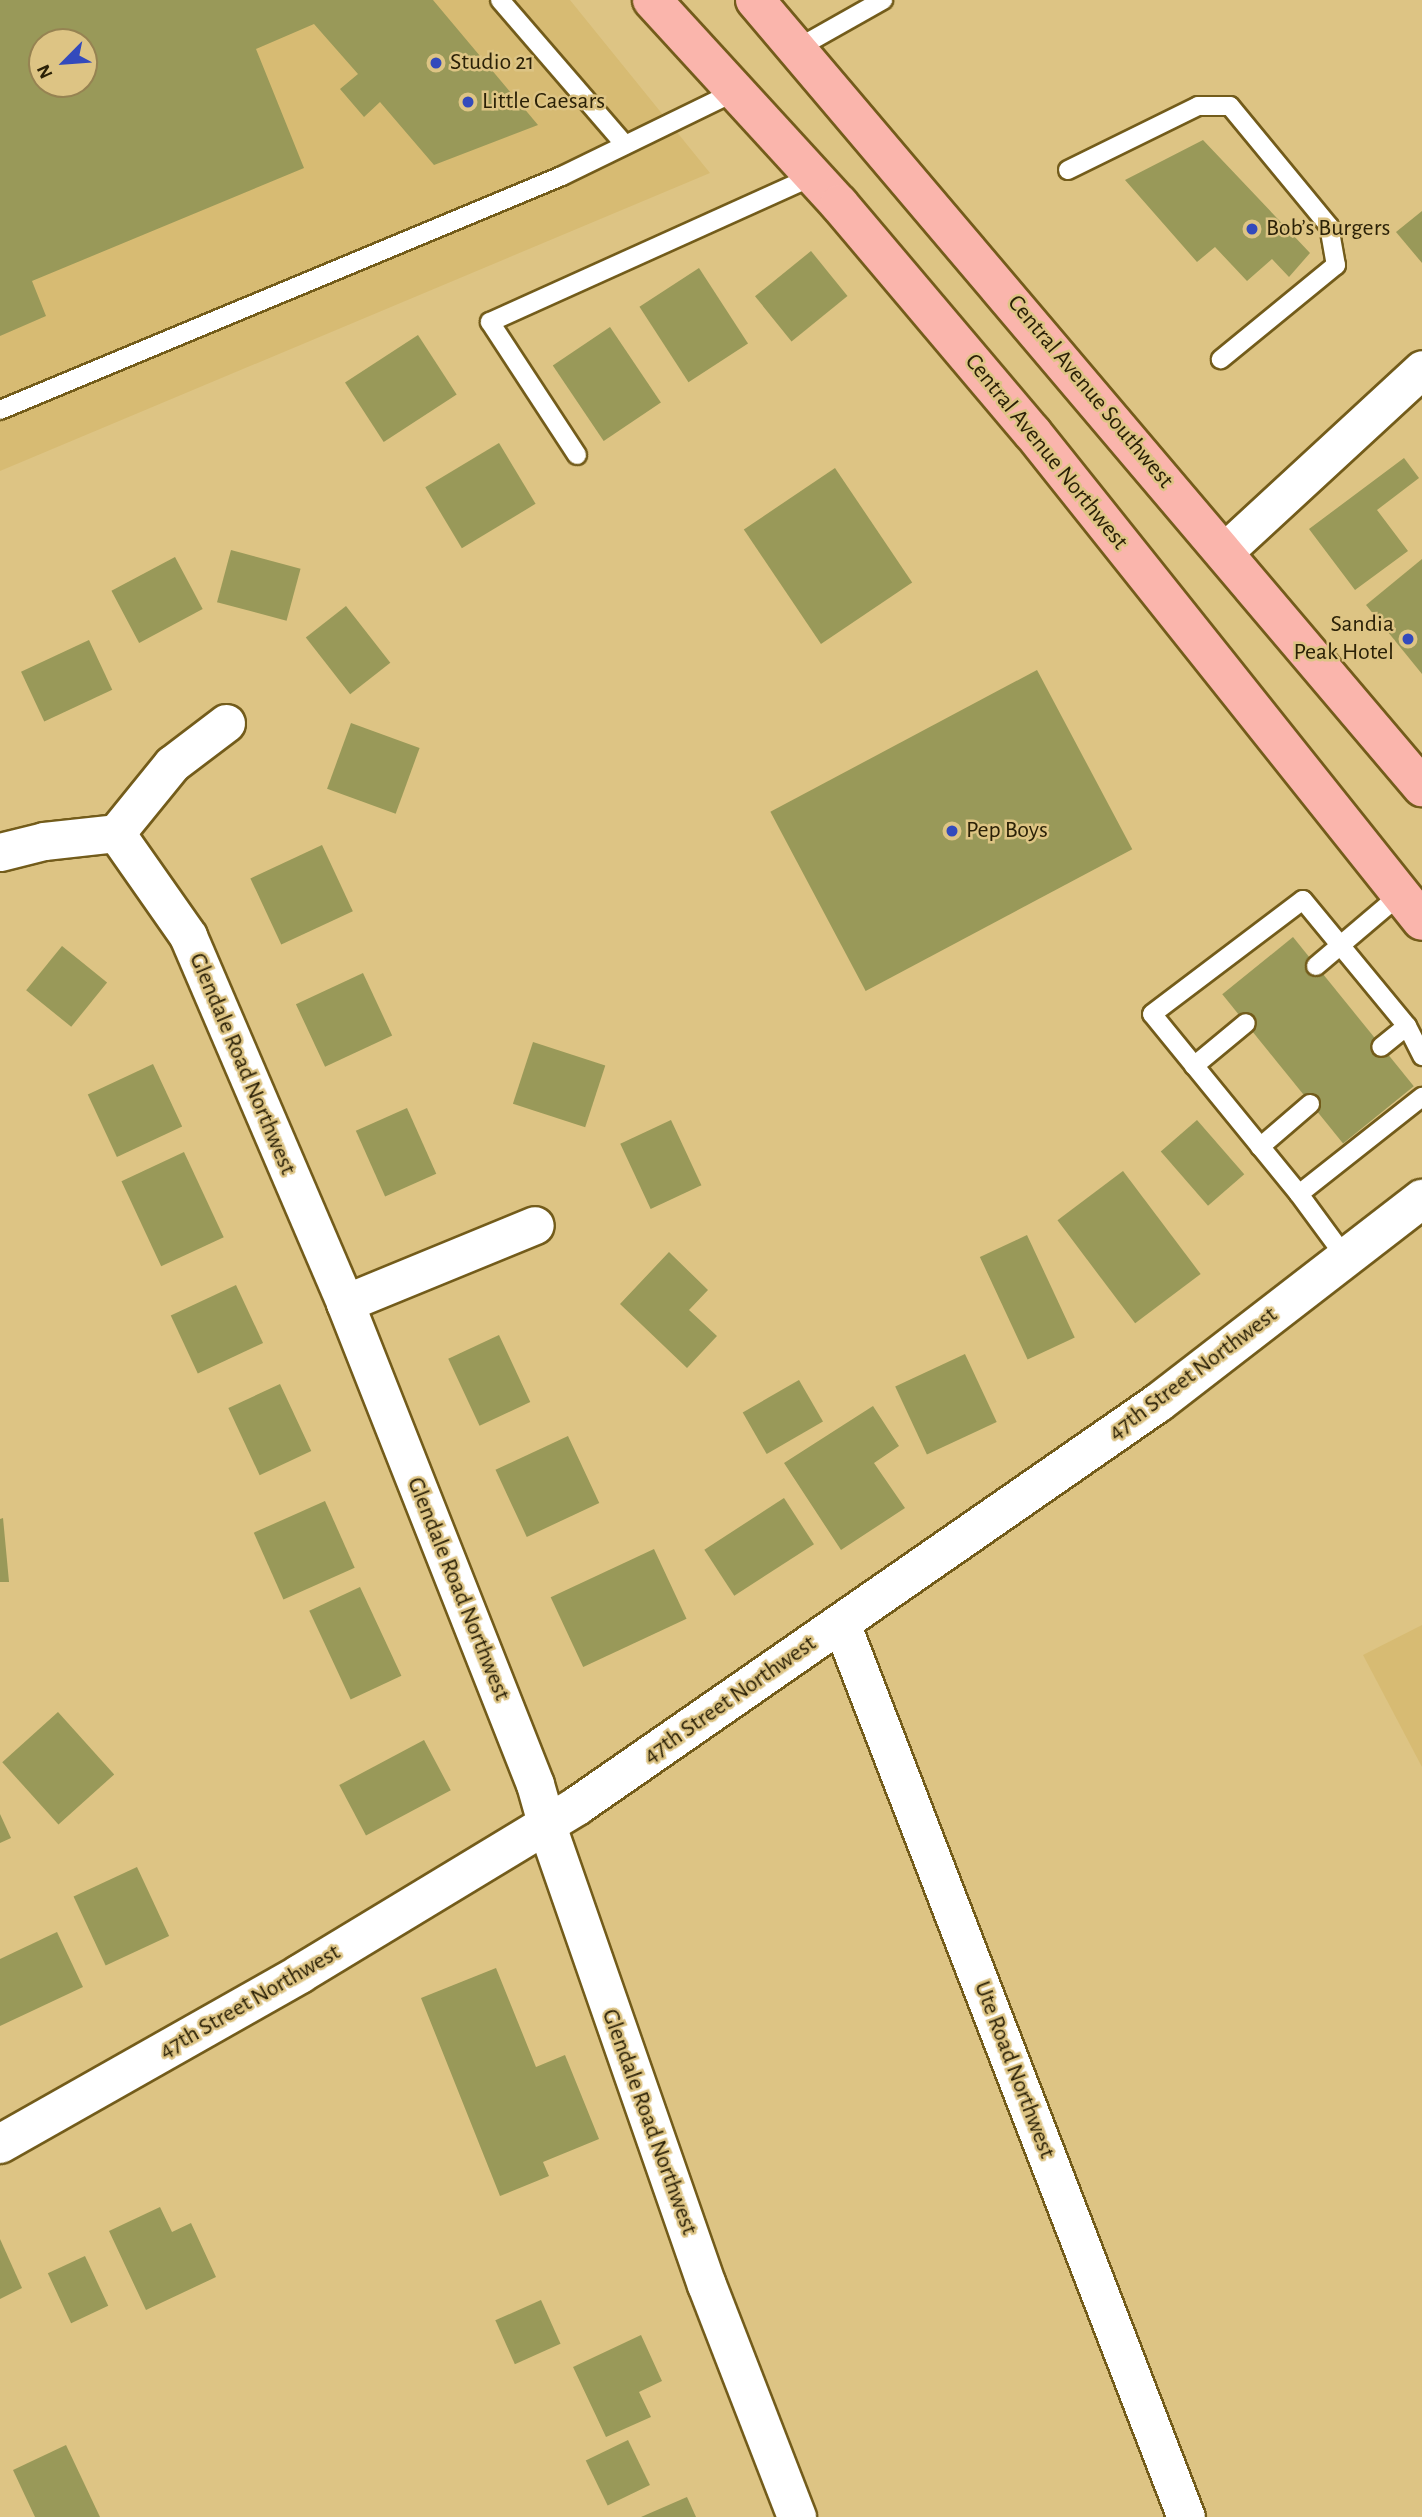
<!DOCTYPE html>
<meta charset="utf-8">
<style>
body{margin:0}
#map{position:relative;width:1422px;height:2517px;overflow:hidden;background:#ddc484;font-family:"Alegreya Sans",sans-serif}
div>[style]{position:absolute}
.built>*{inset:0;background:#d7bb73}
.building>*{inset:0;background:#999959;transform-origin:0 0}
.roads{filter:drop-shadow(2px 0 #735c1b) drop-shadow(-2px 0 #735c1b) drop-shadow(0 2px #735c1b) drop-shadow(0 -2px #735c1b)}
.service>*{height:18px;margin:-9px;padding:0 9px;transform-origin:9px;border-radius:9px;background:#fff}
.minor>*{height:37px;margin:-18.5px;padding:0 18.5px;transform-origin:18.5px;border-radius:18.5px;background:#fff}
.tertiary>*{height:38px;margin:-19px;padding:0 19px;transform-origin:19px;border-radius:19px;background:#fff}
.primary>*{height:38px;margin:-19px;padding:0 19px;transform-origin:19px;border-radius:19px;background:#fab5ac}
.dots>*{width:19px;height:19px;translate:-50% -50%;box-sizing:border-box;border:4px solid #ddc484;border-radius:50%}
span{translate:-50% -50%;white-space:nowrap;text-align:center;line-height:1.15;-webkit-text-stroke:5px #ddc484;paint-order:stroke}
.poi-label{font-size:24px;color:#2b2107}
.left{translate:0 -50%;text-align:left}
.right{translate:-100% -50%;text-align:right}
.street-label{font-size:24px;color:#2b2107}
.north{position:absolute;left:28px;top:28px;width:70px;height:70px;box-sizing:border-box;background:#ddc484;border:2px solid #968352;border-radius:50%;rotate:245deg;font-size:19px;font-weight:700;line-height:28px;text-align:center;color:#2b2107}
.north::after{content:'';display:block;margin:auto;width:24px;height:32px;background:#334abc;clip-path:polygon(50% 0,100% 100%,50% 72%,0 100%)}
</style>
<div id="map">
<div class="built">
<i style="clip-path:polygon(evenodd,0 0,570px 0,710px 173px,0 471px,0 0,42px 42px,84px 42px,84px 84px,42px 84px,42px 42px)"></i>
<i style="clip-path:polygon(1422px 1625px,1422px 1767px,1363px 1655px)"></i>
</div>
<div class="building">
<i style="clip-path:polygon(evenodd,0 0,433px 0,538px 125px,434px 165px,380px 102px,364px 117px,340px 89px,358px 74px,314px 24px,256px 49px,304px 168px,32px 281px,46px 316px,0 336px,0 0,42px 42px,84px 42px,84px 84px,42px 84px,42px 42px)"></i>
<i style="clip-path:polygon(1203px 140px,1310px 253px,1289px 277px,1272px 259px,1247px 281px,1215px 247px,1197px 262px,1125px 180px)"></i>
<i style="clip-path:polygon(1422px 211px,1422px 263px,1396px 232px)"></i>
<i style="left:811px;top:251px;width:58px;height:72px;rotate:51deg"></i>
<i style="left:699px;top:268px;width:90px;height:71px;rotate:57deg"></i>
<i style="left:610px;top:327px;width:91px;height:69px;rotate:56deg"></i>
<i style="left:418px;top:335px;width:71px;height:87px;rotate:57deg"></i>
<i style="left:499px;top:443px;width:71px;height:86px;rotate:59deg"></i>
<i style="clip-path:polygon(1404px 458px,1419px 478px,1377px 510px,1408px 551px,1355px 590px,1309px 529px)"></i>
<i style="left:835px;top:468px;width:138px;height:110px;rotate:56deg"></i>
<i style="left:231px;top:550px;width:72px;height:54px;rotate:15deg"></i>
<i style="left:175px;top:557px;width:59px;height:72px;rotate:62deg"></i>
<i style="clip-path:polygon(1422px 559px,1422px 674px,1366px 605px)"></i>
<i style="left:346px;top:606px;width:72px;height:51px;rotate:52deg"></i>
<i style="left:89px;top:640px;width:55px;height:75px;rotate:65deg"></i>
<i style="left:1037px;top:670px;width:203px;height:302px;rotate:62deg"></i>
<i style="left:351px;top:723px;width:73px;height:70px;rotate:20deg"></i>
<i style="left:322px;top:845px;width:73px;height:79px;rotate:65deg"></i>
<i style="left:1293px;top:937px;width:192px;height:91px;rotate:51deg"></i>
<i style="left:62px;top:946px;width:58px;height:57px;rotate:39deg"></i>
<i style="left:363px;top:973px;width:69px;height:74px;rotate:65deg"></i>
<i style="left:533px;top:1042px;width:76px;height:65px;rotate:18deg"></i>
<i style="left:153px;top:1064px;width:69px;height:72px;rotate:65deg"></i>
<i style="left:407px;top:1108px;width:72px;height:56px;rotate:66deg"></i>
<i style="left:671px;top:1120px;width:72px;height:56px;rotate:65deg"></i>
<i style="left:1197px;top:1120px;width:72px;height:48px;rotate:49deg"></i>
<i style="left:184px;top:1152px;width:94px;height:69px;rotate:65deg"></i>
<i style="left:1123px;top:1171px;width:129px;height:82px;rotate:53deg"></i>
<i style="left:1027px;top:1235px;width:113px;height:52px;rotate:65deg"></i>
<i style="clip-path:polygon(669px 1252px,708px 1290px,689px 1310px,717px 1336px,687px 1368px,620px 1304px)"></i>
<i style="left:236px;top:1285px;width:64px;height:72px;rotate:65deg"></i>
<i style="left:499px;top:1335px;width:74px;height:56px;rotate:65deg"></i>
<i style="left:965px;top:1354px;width:75px;height:77px;rotate:65deg"></i>
<i style="left:799px;top:1380px;width:48px;height:65px;rotate:60deg"></i>
<i style="left:280px;top:1384px;width:74px;height:57px;rotate:65deg"></i>
<i style="clip-path:polygon(873px 1406px,899px 1446px,874px 1463px,905px 1508px,841px 1550px,784px 1463px)"></i>
<i style="left:568px;top:1436px;width:74px;height:80px;rotate:65deg"></i>
<i style="left:784px;top:1498px;width:55px;height:95px;rotate:57deg"></i>
<i style="left:325px;top:1501px;width:73px;height:78px;rotate:66deg"></i>
<i style="clip-path:polygon(3px 1518px,9px 1582px,0 1582px,0 1519px)"></i>
<i style="left:654px;top:1549px;width:77px;height:114px;rotate:65deg"></i>
<i style="left:360px;top:1587px;width:98px;height:56px;rotate:65deg"></i>
<i style="left:58px;top:1712px;width:84px;height:75px;rotate:48deg"></i>
<i style="left:424px;top:1740px;width:57px;height:96px;rotate:62deg"></i>
<i style="clip-path:polygon(0 1814px,11px 1838px,0 1843px)"></i>
<i style="left:137px;top:1867px;width:76px;height:70px;rotate:65deg"></i>
<i style="clip-path:polygon(57px 1932px,83px 1987px,0 2026px,0 1959px)"></i>
<i style="clip-path:polygon(496px 1968px,536px 2067px,565px 2055px,599px 2139px,543px 2162px,549px 2176px,500px 2196px,421px 1998px)"></i>
<i style="clip-path:polygon(160px 2207px,172px 2232px,191px 2223px,216px 2277px,146px 2310px,109px 2231px)"></i>
<i style="clip-path:polygon(0 2239px,22px 2288px,0 2299px)"></i>
<i style="left:85px;top:2256px;width:55px;height:41px;rotate:65deg"></i>
<i style="left:541px;top:2300px;width:48px;height:50px;rotate:66deg"></i>
<i style="clip-path:polygon(641px 2335px,662px 2381px,639px 2392px,651px 2417px,606px 2437px,573px 2367px)"></i>
<i style="left:628px;top:2440px;width:50px;height:47px;rotate:64deg"></i>
<i style="clip-path:polygon(66px 2445px,100px 2517px,35px 2517px,13px 2470px)"></i>
<i style="clip-path:polygon(687px 2497px,696px 2517px,641px 2517px)"></i>
</div>
<div class="roads">
<div class="service">
<i style="left:500px;top:0;width:191px;rotate:49.2deg"></i>
<i style="left:798px;top:48px;width:98px;rotate:-29.5deg"></i>
<i style="left:1068px;top:170px;width:145px;rotate:-26.2deg"></i>
<i style="left:1198px;top:106px;width:32px"></i>
<i style="left:1230px;top:106px;width:156px;rotate:50.5deg"></i>
<i style="left:1329px;top:226px;width:40px;rotate:80deg"></i>
<i style="left:1336px;top:265px;width:149px;rotate:140.7deg"></i>
<i style="left:0;top:410px;width:609px;rotate:-22.61deg"></i>
<i style="left:562px;top:176px;width:191px;rotate:-26deg"></i>
<i style="left:577px;top:455px;width:159px;rotate:-123.2deg"></i>
<i style="left:490px;top:322px;width:355px;rotate:-24.3deg"></i>
<i style="left:1316px;top:966px;width:111px;rotate:-40.3deg"></i>
<i style="left:1407px;top:1026px;width:34px;rotate:63deg"></i>
<i style="left:1194px;top:1066px;width:67px;rotate:-39.6deg"></i>
<i style="left:1260px;top:1147px;width:66px;rotate:-40.7deg"></i>
<i style="left:1299px;top:1194px;width:232px;rotate:-129.2deg"></i>
<i style="left:1152px;top:1014px;width:189px;rotate:-37.1deg"></i>
<i style="left:1303px;top:900px;width:163px;rotate:50.5deg"></i>
<i style="left:1407px;top:1026px;width:33px;rotate:141deg"></i>
<i style="left:1346px;top:1258px;width:79px;rotate:-126.3deg"></i>
<i style="left:1299px;top:1194px;width:157px;rotate:-38.3deg"></i>
</div>
<div class="minor">
<i style="left:1225px;top:551px;width:268px;rotate:-42.7deg"></i>
<i style="left:226px;top:723px;width:68px;rotate:142.8deg"></i>
<i style="left:172px;top:764px;width:89px;rotate:129.1deg"></i>
<i style="left:116px;top:833px;width:126px;rotate:55deg"></i>
<i style="left:188px;top:936px;width:399px;rotate:66.8deg"></i>
<i style="left:345px;top:1303px;width:517px;rotate:68.45deg"></i>
<i style="left:535px;top:1784px;width:44px;rotate:74.1deg"></i>
<i style="left:0;top:852px;width:45px;rotate:-14deg"></i>
<i style="left:44px;top:841px;width:72px;rotate:-6.3deg"></i>
<i style="left:345px;top:1303px;width:205px;rotate:-22.3deg"></i>
<i style="left:841px;top:1623px;width:958px;rotate:68.9deg"></i>
</div>
<div class="tertiary">
<i style="left:547px;top:1826px;width:486px;rotate:70.8deg"></i>
<i style="left:707px;top:2285px;width:249px;rotate:68.8deg"></i>
<i style="left:0;top:2144px;width:345px;rotate:-29.5deg"></i>
<i style="left:300px;top:1974px;width:324px;rotate:-31.2deg"></i>
<i style="left:577px;top:1806px;width:707px;rotate:-34.75deg"></i>
<i style="left:1158px;top:1403px;width:334px;rotate:-37.7deg"></i>
</div>
<div class="primary">
<i style="left:652px;top:0;width:277px;rotate:47.5deg"></i>
<i style="left:839px;top:204px;width:299px;rotate:49.8deg"></i>
<i style="left:1032px;top:432px;width:625px;rotate:51.43deg"></i>
<i style="left:755px;top:0;width:1032px;rotate:49.72deg"></i>
</div>
</div>
<div class="dots">
<i style="left:436px;top:63px;background:#334abc"></i>
<i style="left:468px;top:102px;background:#334abc"></i>
<i style="left:1252px;top:229px;background:#334abc"></i>
<i style="left:1408px;top:639px;background:#334abc"></i>
<i style="left:952px;top:831px;background:#334abc"></i>
</div>
<div class="poi-label">
<span class="left" style="left:450px;top:63px">Studio 21</span>
<span class="left" style="left:482px;top:102px">Little Caesars</span>
<span class="left" style="left:1266px;top:229px">Bob’s Burgers</span>
<span class="right" style="left:1394px;top:639px">Sandia<br>Peak Hotel</span>
<span class="left" style="left:966px;top:831px">Pep Boys</span>
</div>
<div class="street-label">
<span style="left:1090px;top:392px;rotate:50deg">Central Avenue Southwest</span>
<span style="left:1046px;top:452px;rotate:51deg">Central Avenue Northwest</span>
<span style="left:242px;top:1064px;rotate:67deg">Glendale Road Northwest</span>
<span style="left:1193px;top:1374px;rotate:-37deg">47th Street Northwest</span>
<span style="left:458px;top:1589px;rotate:68deg">Glendale Road Northwest</span>
<span style="left:730px;top:1700px;rotate:-35deg">47th Street Northwest</span>
<span style="left:250px;top:2002px;rotate:-30deg">47th Street Northwest</span>
<span style="left:1014px;top:2070px;rotate:69deg">Ute Road Northwest</span>
<span style="left:649px;top:2122px;rotate:70deg">Glendale Road Northwest</span>
</div>
<div class="north">N</div>
</div>
